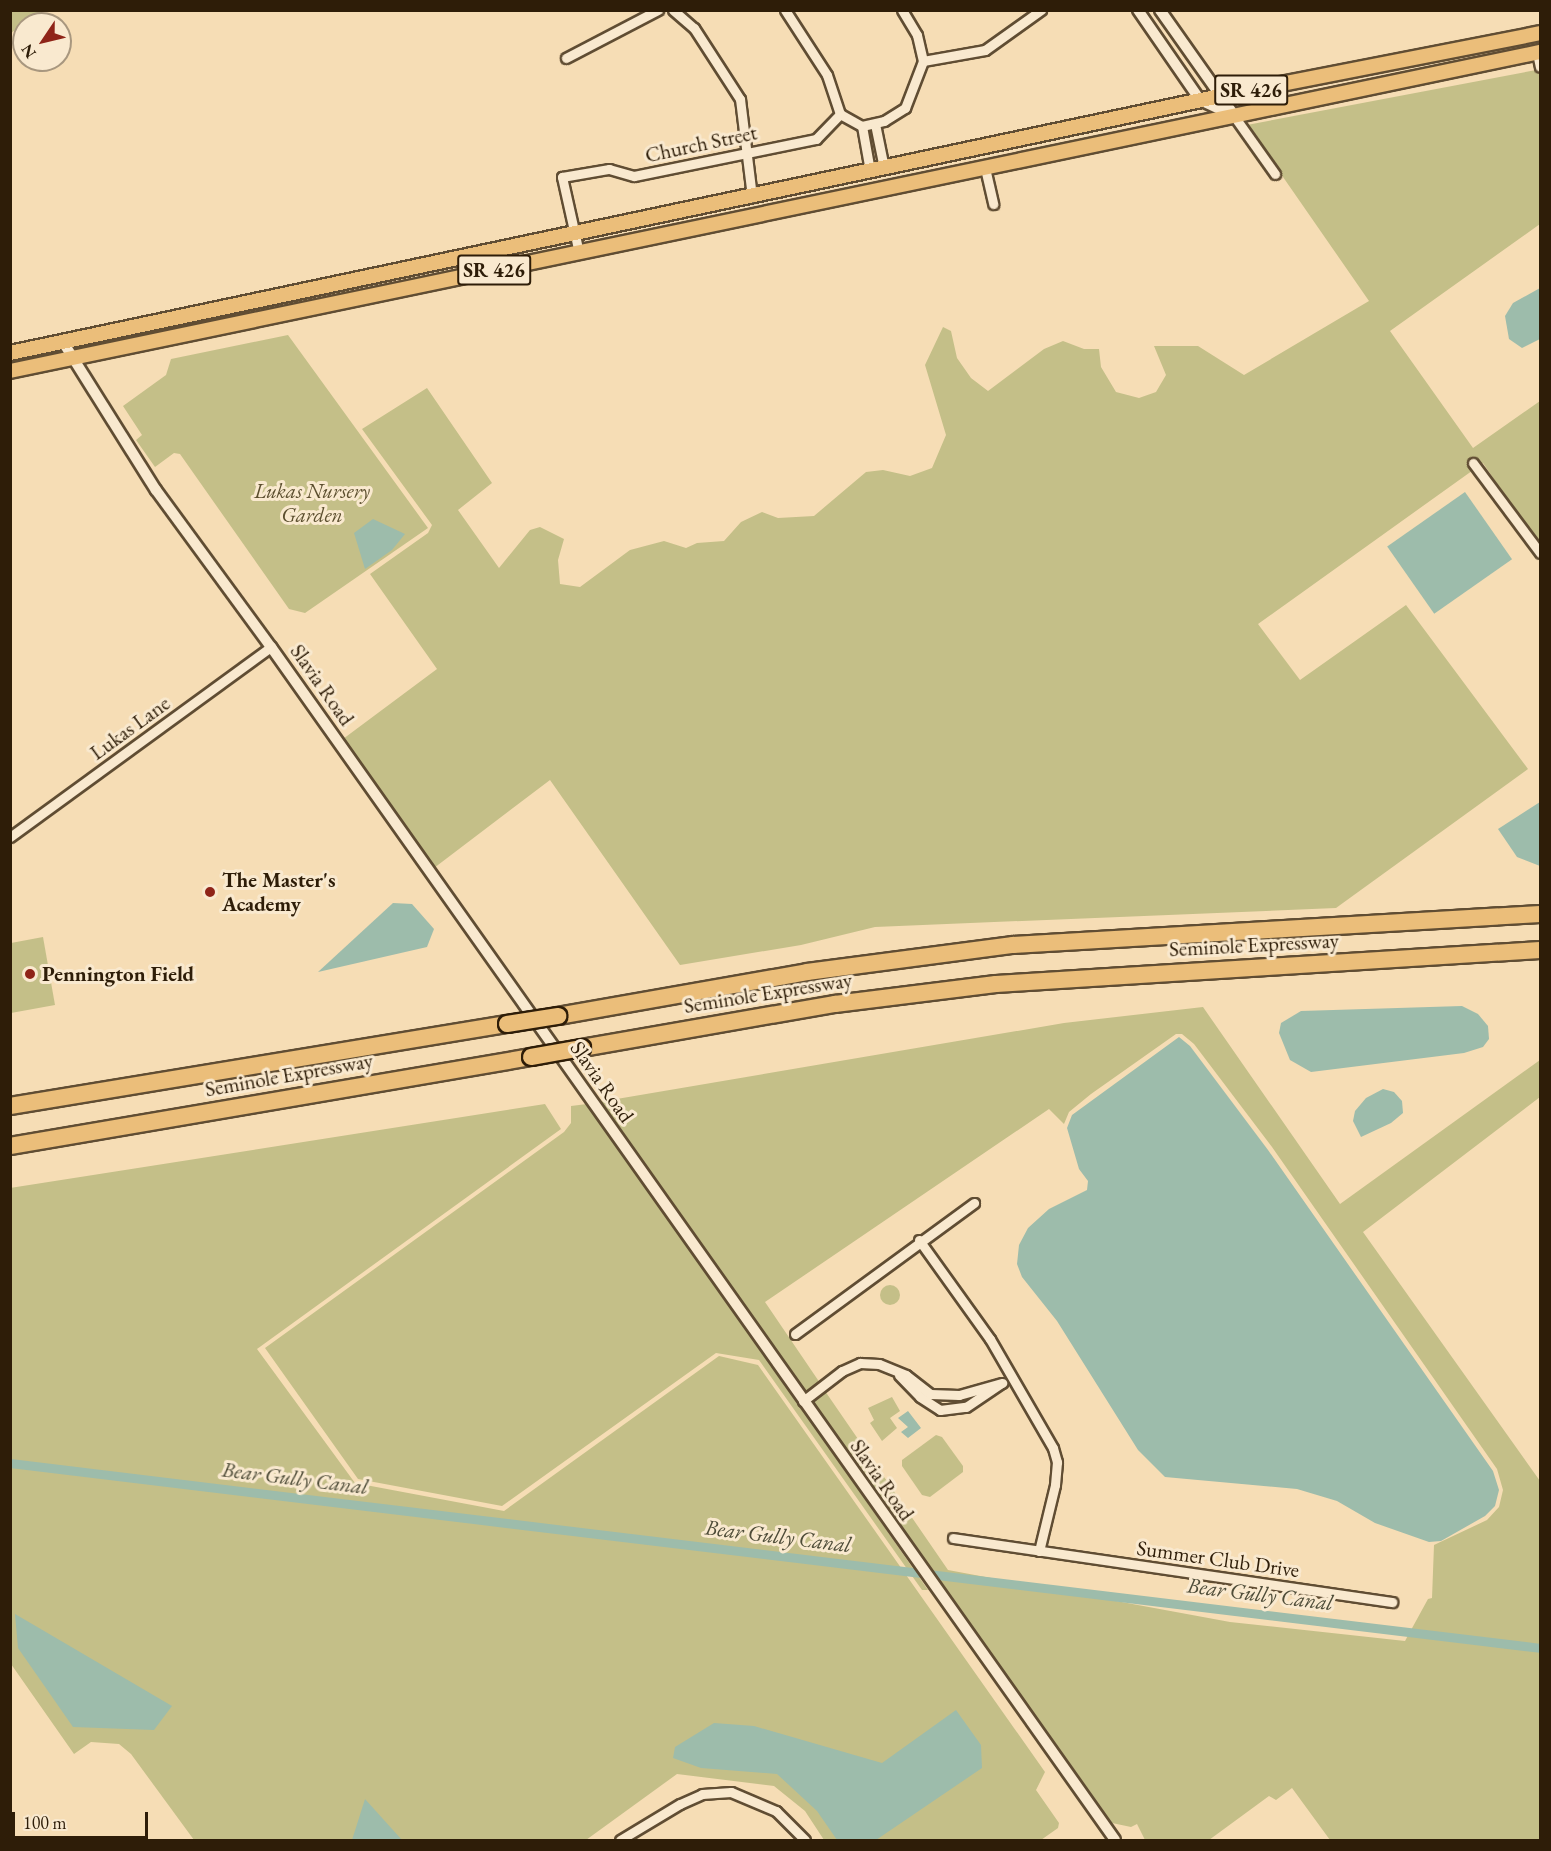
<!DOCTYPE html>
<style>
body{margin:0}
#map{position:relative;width:1551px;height:1851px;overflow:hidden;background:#f6ddb5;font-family:"EB Garamond",serif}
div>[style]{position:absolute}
.green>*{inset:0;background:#c4bf88}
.round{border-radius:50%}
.water>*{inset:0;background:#9dbcab;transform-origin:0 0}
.canal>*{height:9px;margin:-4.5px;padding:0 4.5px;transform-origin:4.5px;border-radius:4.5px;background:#9dbcab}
.roads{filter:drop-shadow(2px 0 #604d33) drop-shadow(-2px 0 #604d33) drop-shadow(0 2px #604d33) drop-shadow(0 -2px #604d33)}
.minor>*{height:9px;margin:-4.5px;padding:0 4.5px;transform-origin:4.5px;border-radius:4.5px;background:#f9e9cf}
.tertiary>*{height:10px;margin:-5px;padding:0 5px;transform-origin:5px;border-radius:5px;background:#f9e9cf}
.primary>*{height:14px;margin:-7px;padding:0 7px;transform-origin:7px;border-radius:7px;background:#ebbe7a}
.motorway>*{height:16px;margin:-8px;padding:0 8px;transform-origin:8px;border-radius:8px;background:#ebbe7a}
.bridges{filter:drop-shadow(2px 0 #2e1d08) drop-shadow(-2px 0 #2e1d08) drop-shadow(0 2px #2e1d08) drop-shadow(0 -2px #2e1d08)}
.motorway-bridge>*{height:16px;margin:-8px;padding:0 8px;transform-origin:8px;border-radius:8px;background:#ebbe7a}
.dots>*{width:16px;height:16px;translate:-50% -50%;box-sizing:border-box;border:3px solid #f9e9cf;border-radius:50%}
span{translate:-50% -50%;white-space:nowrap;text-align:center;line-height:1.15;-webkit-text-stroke:6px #f9e9cf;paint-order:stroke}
.shield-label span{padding:2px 4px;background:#f9e9cf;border:2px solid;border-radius:4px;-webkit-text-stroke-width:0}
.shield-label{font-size:20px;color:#2e1d08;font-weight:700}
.street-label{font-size:21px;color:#2e1d08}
.park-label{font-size:21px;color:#5b4e2e;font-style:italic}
.poi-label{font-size:21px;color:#2e1d08;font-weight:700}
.left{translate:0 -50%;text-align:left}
.water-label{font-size:22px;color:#4f4d39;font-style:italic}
.frame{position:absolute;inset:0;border:12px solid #2e1d08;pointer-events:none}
.north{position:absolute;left:12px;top:12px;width:60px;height:60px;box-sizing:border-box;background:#f9e9cf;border:2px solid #a8977f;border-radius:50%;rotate:235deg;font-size:16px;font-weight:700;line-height:24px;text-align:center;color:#2e1d08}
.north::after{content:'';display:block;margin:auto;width:21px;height:27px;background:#8f2418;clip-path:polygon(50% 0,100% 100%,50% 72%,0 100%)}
.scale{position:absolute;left:12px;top:1812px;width:136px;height:27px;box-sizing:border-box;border:3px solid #2e1d08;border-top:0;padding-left:8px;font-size:18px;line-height:21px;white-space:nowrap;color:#2e1d08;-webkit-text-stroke:4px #f9e9cf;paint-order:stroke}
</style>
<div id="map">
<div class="green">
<i style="clip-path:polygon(11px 10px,42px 10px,42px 11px,11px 33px)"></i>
<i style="clip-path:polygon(1536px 70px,1540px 71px,1540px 224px,1390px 331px,1473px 448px,1540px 401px,1540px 547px,1483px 463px,1258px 624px,1300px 680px,1406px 605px,1528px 769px,1336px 908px,875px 927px,801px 945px,680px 965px,550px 780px,434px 868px,343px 739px,437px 669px,370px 574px,428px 533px,432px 525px,362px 429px,427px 388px,492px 483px,458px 510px,499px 568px,530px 530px,540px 527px,564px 539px,558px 560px,560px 584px,580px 587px,630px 550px,664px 541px,686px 548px,697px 543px,724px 541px,741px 522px,762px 512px,778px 518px,814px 516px,866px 472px,883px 470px,910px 476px,932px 468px,946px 435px,925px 365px,943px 327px,951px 331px,957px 358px,971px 378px,988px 391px,1044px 349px,1063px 341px,1084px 349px,1099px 349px,1101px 367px,1116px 392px,1139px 398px,1156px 392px,1166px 375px,1154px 346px,1198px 346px,1244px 375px,1369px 301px,1247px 125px)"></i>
<i style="clip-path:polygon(288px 335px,428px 528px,305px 613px,289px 609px,180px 454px,174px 453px,155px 467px,136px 440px,142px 435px,123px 406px,166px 375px,171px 359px)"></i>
<i style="clip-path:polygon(43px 937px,55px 1005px,11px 1013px,11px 943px)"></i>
<i style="clip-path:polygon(1203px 1007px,1340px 1204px,1540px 1060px,1540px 1097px,1363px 1232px,1540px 1481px,1540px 1840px,1330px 1840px,1292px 1788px,1276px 1800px,1269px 1796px,1209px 1840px,1145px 1840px,1137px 1824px,1131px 1827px,1112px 1823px,1054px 1741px,1050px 1743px,810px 1401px,825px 1391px,948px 1570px,1230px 1622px,1405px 1641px,1428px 1599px,1432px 1598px,1434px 1545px,1487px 1520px,1499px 1507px,1503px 1490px,1497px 1469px,1272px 1147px,1194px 1044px,1182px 1034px,1176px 1034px,1091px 1094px,1069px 1112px,1064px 1124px,1049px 1109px,765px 1302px,820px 1383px,805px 1394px,599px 1102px,1064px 1023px)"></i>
<i style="clip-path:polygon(545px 1104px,561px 1129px,257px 1349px,355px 1483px,504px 1511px,719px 1356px,758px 1365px,1045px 1772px,1036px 1790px,1059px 1823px,1058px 1828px,1041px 1840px,824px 1840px,805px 1811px,774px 1786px,677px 1774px,586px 1840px,194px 1840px,131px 1754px,119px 1744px,91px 1742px,74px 1754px,11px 1664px,10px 1188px)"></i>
<i style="clip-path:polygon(587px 1104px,796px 1400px,928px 1590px,922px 1590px,759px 1360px,716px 1353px,502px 1506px,358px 1479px,265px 1348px,564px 1132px,571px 1123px,571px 1106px)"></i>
<i class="round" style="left:880px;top:1285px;width:20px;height:20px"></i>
<i style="clip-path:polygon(892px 1397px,900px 1411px,890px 1418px,897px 1428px,882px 1441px,870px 1423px,874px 1420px,868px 1408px)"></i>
<i style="clip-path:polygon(936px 1435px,942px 1437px,963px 1466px,963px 1472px,930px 1497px,922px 1495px,902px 1466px,902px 1460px)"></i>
</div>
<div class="water">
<i style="clip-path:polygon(1540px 288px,1540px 339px,1522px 348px,1509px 339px,1505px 316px,1513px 303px)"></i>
<i style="left:1465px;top:492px;width:82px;height:95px;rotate:55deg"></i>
<i style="clip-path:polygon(373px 519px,405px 534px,392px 550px,365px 569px,354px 533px)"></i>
<i style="clip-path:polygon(1540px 802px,1540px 866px,1517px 857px,1498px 829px)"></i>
<i style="clip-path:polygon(393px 903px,412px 904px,434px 929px,427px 947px,318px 972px)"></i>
<i style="clip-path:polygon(1462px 1006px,1478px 1014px,1488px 1026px,1489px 1039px,1483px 1047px,1464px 1053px,1311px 1072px,1290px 1060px,1279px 1033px,1281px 1023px,1301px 1011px)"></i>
<i style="clip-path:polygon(1179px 1037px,1190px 1046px,1268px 1150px,1493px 1471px,1499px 1490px,1495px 1506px,1485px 1516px,1441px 1541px,1429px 1542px,1375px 1523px,1337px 1501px,1297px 1489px,1165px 1477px,1138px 1450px,1057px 1321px,1022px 1277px,1017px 1264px,1019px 1245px,1028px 1228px,1049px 1209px,1087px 1190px,1088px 1181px,1079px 1169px,1067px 1128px,1072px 1115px)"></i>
<i style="clip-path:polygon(1383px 1089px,1394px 1092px,1402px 1101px,1403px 1113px,1391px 1123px,1361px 1137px,1353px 1121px,1355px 1111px,1366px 1098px)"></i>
<i style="clip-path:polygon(908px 1411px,921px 1428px,908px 1438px,901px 1432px,908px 1427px,898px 1418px)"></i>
<i style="clip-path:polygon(15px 1614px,39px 1628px,172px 1706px,154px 1730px,73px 1727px,18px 1648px)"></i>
<i style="clip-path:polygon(956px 1710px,981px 1745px,982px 1768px,876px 1840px,837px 1840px,817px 1811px,777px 1774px,701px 1768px,673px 1758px,675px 1747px,714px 1723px,754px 1726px,882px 1763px)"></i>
<i style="clip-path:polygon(365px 1799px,402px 1840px,352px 1840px)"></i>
</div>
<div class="canal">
<i style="left:10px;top:1463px;width:1541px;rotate:6.89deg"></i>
</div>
<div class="roads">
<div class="minor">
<i style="left:673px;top:10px;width:28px;rotate:41deg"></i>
<i style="left:694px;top:28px;width:85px;rotate:57.1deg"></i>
<i style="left:740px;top:99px;width:99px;rotate:83deg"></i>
<i style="left:785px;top:10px;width:77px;rotate:57.1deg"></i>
<i style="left:827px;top:75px;width:41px;rotate:71.6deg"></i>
<i style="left:1537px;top:53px;width:14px;rotate:78deg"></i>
<i style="left:566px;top:58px;width:104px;rotate:-27.6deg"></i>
<i style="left:923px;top:61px;width:63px;rotate:-10.1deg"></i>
<i style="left:985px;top:50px;width:69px;rotate:-35.5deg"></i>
<i style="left:1234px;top:116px;width:71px;rotate:54.7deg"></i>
<i style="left:875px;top:124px;width:45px;rotate:78.4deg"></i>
<i style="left:862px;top:126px;width:46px;rotate:79.9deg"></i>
<i style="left:985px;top:168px;width:37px;rotate:77deg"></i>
<i style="left:579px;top:253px;width:78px;rotate:-102.6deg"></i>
<i style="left:562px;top:177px;width:48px;rotate:-9.7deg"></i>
<i style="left:609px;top:169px;width:26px;rotate:16deg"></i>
<i style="left:634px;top:176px;width:186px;rotate:-11.5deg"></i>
<i style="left:816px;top:139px;width:35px;rotate:-46deg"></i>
<i style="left:840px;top:114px;width:25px;rotate:29deg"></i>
<i style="left:862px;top:126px;width:23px;rotate:-13deg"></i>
<i style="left:884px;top:121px;width:25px;rotate:-32deg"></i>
<i style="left:905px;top:108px;width:50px;rotate:-69deg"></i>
<i style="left:923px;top:61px;width:27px;rotate:-103deg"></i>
<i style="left:917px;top:35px;width:29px;rotate:-121deg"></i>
<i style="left:1473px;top:463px;width:112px;rotate:53.3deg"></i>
<i style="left:10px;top:837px;width:323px;rotate:-36.1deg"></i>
<i style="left:919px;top:1240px;width:122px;rotate:54.4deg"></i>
<i style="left:990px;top:1339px;width:126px;rotate:60deg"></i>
<i style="left:1053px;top:1448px;width:15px;rotate:74deg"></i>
<i style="left:1057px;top:1462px;width:23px;rotate:95deg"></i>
<i style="left:1055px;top:1485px;width:68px;rotate:103.6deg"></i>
<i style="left:795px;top:1334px;width:222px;rotate:-36.2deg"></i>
<i style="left:899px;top:1375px;width:30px;rotate:46deg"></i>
<i style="left:920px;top:1397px;width:24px;rotate:33deg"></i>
<i style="left:940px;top:1410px;width:26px;rotate:-7deg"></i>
<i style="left:966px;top:1407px;width:41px;rotate:-34.1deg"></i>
<i style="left:803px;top:1401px;width:49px;rotate:-37.6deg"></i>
<i style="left:842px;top:1371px;width:20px;rotate:-24deg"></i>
<i style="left:860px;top:1363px;width:19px;rotate:3deg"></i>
<i style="left:879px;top:1364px;width:29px;rotate:22deg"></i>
<i style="left:906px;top:1375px;width:31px;rotate:38deg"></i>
<i style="left:930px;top:1394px;width:29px;rotate:2deg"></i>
<i style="left:959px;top:1395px;width:45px;rotate:-15.6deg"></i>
<i style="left:953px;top:1538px;width:444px;rotate:8.3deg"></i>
<i style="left:620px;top:1840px;width:70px;rotate:-31deg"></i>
<i style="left:680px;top:1804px;width:24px;rotate:-24deg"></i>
<i style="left:702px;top:1794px;width:29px;rotate:-4deg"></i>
<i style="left:731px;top:1792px;width:49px;rotate:22.9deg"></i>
<i style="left:776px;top:1811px;width:41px;rotate:45deg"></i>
</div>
<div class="tertiary">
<i style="left:1138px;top:10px;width:109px;rotate:55.4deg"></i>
<i style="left:1200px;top:100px;width:38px;rotate:25deg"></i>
<i style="left:1160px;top:10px;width:128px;rotate:54.8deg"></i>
<i style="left:63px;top:342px;width:175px;rotate:57.9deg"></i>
<i style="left:156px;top:490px;width:195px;rotate:53.8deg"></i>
<i style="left:271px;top:647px;width:1461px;rotate:54.72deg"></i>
</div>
<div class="primary">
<i style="left:10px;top:353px;width:1237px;rotate:-11.99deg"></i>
<i style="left:1220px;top:96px;width:326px;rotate:-11.1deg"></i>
<i style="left:10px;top:371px;width:1563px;rotate:-11.78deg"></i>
</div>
<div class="motorway">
<i style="left:558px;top:1016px;width:253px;rotate:-10deg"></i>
<i style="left:807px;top:972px;width:208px;rotate:-7.5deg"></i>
<i style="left:1013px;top:945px;width:528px;rotate:-3.37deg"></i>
<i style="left:582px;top:1048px;width:257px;rotate:-9.9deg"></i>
<i style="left:835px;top:1004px;width:162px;rotate:-7.1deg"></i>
<i style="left:996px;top:984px;width:545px;rotate:-3.58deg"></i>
<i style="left:10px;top:1106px;width:504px;rotate:-9.37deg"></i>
<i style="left:10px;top:1146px;width:529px;rotate:-9.69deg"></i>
</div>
</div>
<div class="bridges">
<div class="motorway-bridge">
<i style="left:507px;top:1024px;width:52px;rotate:-8.9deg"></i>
<i style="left:531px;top:1057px;width:52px;rotate:-10deg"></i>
</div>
</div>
<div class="dots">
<i style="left:210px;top:892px;background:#8f2418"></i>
<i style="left:30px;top:974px;background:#8f2418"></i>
</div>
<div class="shield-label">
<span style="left:1251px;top:90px">SR 426</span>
<span style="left:494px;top:270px">SR 426</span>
</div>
<div class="street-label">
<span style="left:701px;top:144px;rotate:-12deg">Church Street</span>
<span style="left:322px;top:685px;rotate:55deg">Slavia Road</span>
<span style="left:130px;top:728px;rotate:-36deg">Lukas Lane</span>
<span style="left:1254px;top:945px;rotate:-3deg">Seminole Expressway</span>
<span style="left:768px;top:993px;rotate:-9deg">Seminole Expressway</span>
<span style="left:289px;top:1075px;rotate:-10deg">Seminole Expressway</span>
<span style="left:602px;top:1082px;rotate:55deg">Slavia Road</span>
<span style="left:882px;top:1480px;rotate:55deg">Slavia Road</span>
<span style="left:1218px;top:1559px;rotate:8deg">Summer Club Drive</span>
</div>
<div class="park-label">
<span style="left:312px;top:503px">Lukas Nursery<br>Garden</span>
</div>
<div class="poi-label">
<span class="left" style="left:222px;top:892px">The Master's<br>Academy</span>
<span class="left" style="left:42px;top:974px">Pennington Field</span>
</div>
<div class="water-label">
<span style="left:295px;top:1478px;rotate:7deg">Bear Gully Canal</span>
<span style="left:778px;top:1536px;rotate:7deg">Bear Gully Canal</span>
<span style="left:1260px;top:1594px;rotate:7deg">Bear Gully Canal</span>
</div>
<div class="frame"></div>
<div class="north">N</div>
<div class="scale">100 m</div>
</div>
